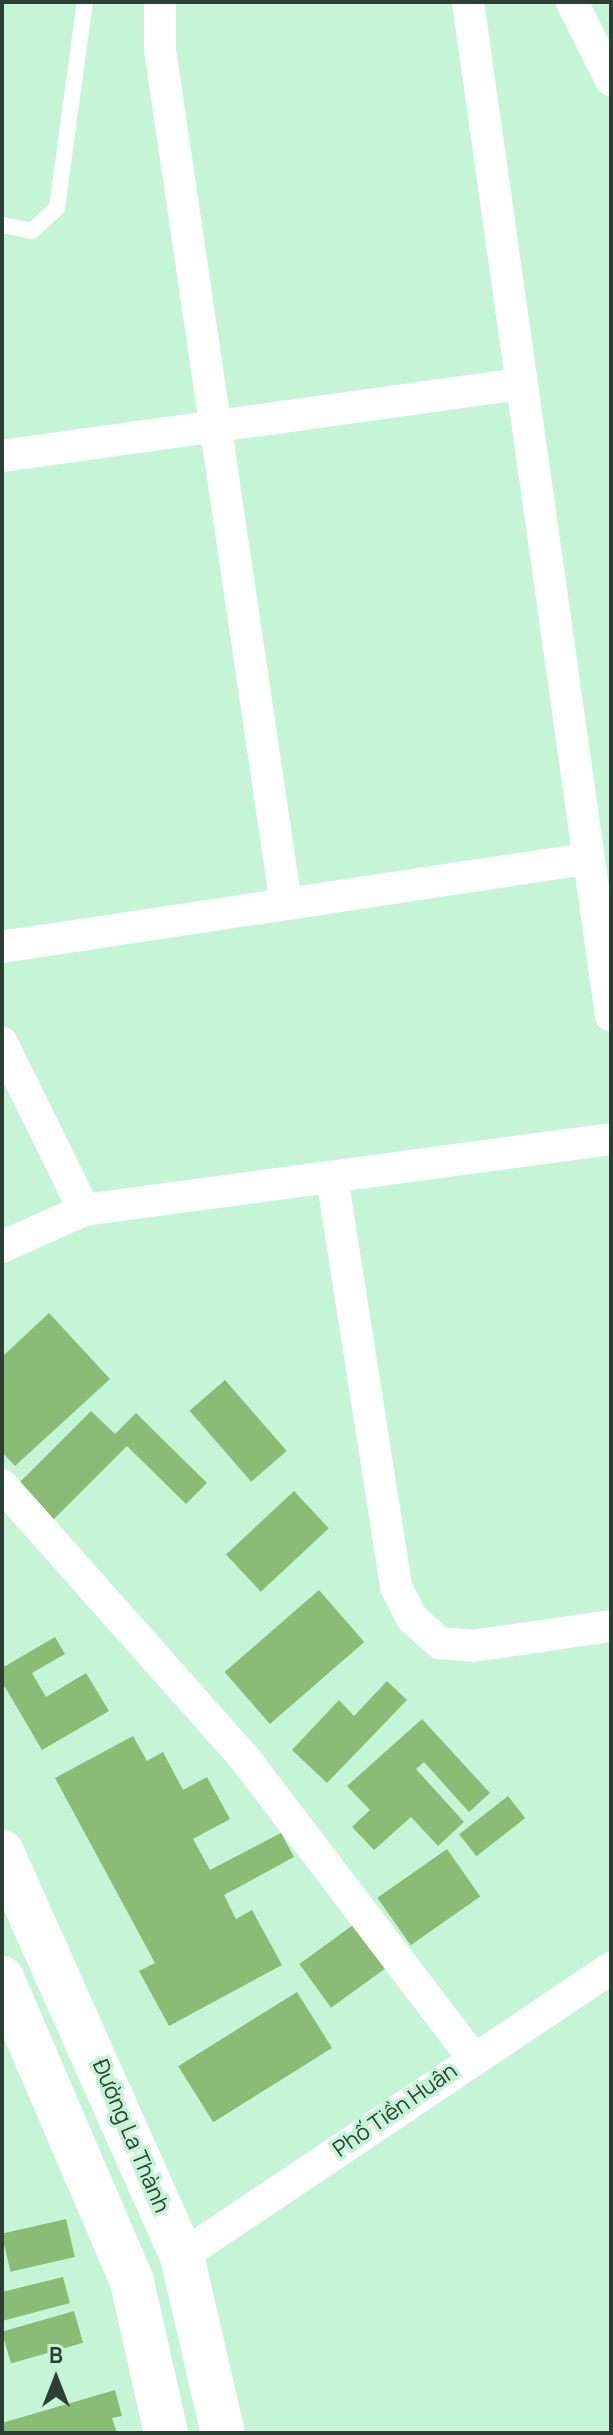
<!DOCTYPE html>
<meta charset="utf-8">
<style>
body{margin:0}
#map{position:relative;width:613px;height:2435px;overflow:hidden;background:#c6f4d6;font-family:Manrope,sans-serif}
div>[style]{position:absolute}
.building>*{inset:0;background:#8bbc75;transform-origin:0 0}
.service>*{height:16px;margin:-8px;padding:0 8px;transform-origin:8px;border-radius:8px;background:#fff}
.minor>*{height:32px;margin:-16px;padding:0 16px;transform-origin:16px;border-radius:16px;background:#fff}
.trunk>*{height:44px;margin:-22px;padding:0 22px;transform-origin:22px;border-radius:22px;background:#fff}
span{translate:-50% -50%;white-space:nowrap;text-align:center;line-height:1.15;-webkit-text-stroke:7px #c6f4d6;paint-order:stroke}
.street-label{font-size:22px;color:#2c3f33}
.frame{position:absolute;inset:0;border:4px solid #2c3f33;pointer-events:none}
.north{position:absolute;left:16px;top:2339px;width:80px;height:80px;-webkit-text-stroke:6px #c6f4d6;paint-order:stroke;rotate:0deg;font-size:22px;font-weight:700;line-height:32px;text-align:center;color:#2c3f33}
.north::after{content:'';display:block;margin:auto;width:28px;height:36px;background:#2c3f33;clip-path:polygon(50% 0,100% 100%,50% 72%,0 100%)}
</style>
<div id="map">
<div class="building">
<i style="clip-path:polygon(49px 1313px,110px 1379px,15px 1466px,2px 1452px,2px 1357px)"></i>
<i style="left:225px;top:1380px;width:94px;height:47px;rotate:49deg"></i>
<i style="clip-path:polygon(91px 1411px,115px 1434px,136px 1413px,207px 1483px,186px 1504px,127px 1446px,52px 1521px,16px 1486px)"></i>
<i style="left:294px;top:1491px;width:51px;height:93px;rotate:47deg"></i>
<i style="left:319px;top:1590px;width:69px;height:125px;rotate:49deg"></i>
<i style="clip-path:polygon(55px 1637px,65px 1654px,32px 1673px,46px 1697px,86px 1673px,109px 1711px,42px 1750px,2px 1682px,2px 1668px)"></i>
<i style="clip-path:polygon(387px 1681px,407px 1700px,327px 1783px,292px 1750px,339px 1700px,354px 1716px)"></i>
<i style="clip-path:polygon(422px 1719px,490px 1793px,469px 1812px,424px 1762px,416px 1769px,464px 1822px,438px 1846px,411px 1817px,374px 1850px,352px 1827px,370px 1810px,347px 1786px)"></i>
<i style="clip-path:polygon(133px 1736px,147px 1761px,163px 1752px,183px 1790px,207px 1777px,213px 1788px,230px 1819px,193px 1839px,210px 1870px,281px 1833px,294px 1857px,224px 1895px,236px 1919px,252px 1910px,282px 1965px,169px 2026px,139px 1971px,155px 1963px,55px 1778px)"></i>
<i style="left:508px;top:1796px;width:28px;height:62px;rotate:52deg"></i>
<i style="left:447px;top:1849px;width:58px;height:85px;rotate:55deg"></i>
<i style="left:360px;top:1920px;width:54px;height:75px;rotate:54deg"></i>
<i style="left:297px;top:1992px;width:66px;height:140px;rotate:58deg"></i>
<i style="left:66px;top:2219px;width:39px;height:66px;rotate:77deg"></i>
<i style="clip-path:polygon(63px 2277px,70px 2303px,2px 2321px,2px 2292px)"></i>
<i style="left:74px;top:2311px;width:33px;height:75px;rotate:74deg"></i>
<i style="clip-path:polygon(115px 2390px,122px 2416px,112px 2418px,117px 2433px,2px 2433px,2px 2423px)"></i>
</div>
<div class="service">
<i style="left:2px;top:225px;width:31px;rotate:11deg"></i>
<i style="left:32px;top:231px;width:34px;rotate:-43deg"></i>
<i style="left:57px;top:208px;width:208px;rotate:-82.3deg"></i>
</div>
<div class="minor">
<i style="left:160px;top:2px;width:48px;rotate:90deg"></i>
<i style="left:160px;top:50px;width:863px;rotate:81.61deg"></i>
<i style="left:468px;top:2px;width:1024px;rotate:81.97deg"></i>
<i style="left:572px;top:2px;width:87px;rotate:63.4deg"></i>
<i style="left:2px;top:456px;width:523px;rotate:-7.91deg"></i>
<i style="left:2px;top:947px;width:590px;rotate:-8.58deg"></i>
<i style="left:2px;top:1043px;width:186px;rotate:63.8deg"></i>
<i style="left:332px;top:1177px;width:415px;rotate:81.1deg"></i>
<i style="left:396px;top:1587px;width:35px;rotate:63deg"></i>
<i style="left:412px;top:1618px;width:38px;rotate:42deg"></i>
<i style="left:440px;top:1643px;width:32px;rotate:5deg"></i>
<i style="left:472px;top:1646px;width:140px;rotate:-8.2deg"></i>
<i style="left:2px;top:1247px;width:90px;rotate:-24.3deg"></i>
<i style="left:84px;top:1210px;width:532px;rotate:-7.67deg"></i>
<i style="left:2px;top:1485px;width:368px;rotate:48.4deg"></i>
<i style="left:246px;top:1760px;width:373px;rotate:52.7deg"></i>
<i style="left:182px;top:2256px;width:517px;rotate:-33.87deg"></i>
</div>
<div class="trunk">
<i style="left:2px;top:1852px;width:442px;rotate:66deg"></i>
<i style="left:182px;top:2256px;width:182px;rotate:77deg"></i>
<i style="left:2px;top:1978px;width:331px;rotate:66.8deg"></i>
<i style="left:132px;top:2282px;width:155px;rotate:77.3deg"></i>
</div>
<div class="street-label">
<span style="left:395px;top:2110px;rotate:-35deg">Phố Tiền Huân</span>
<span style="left:131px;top:2136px;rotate:67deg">Đường La Thành</span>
</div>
<div class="frame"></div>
<div class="north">B</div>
</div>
